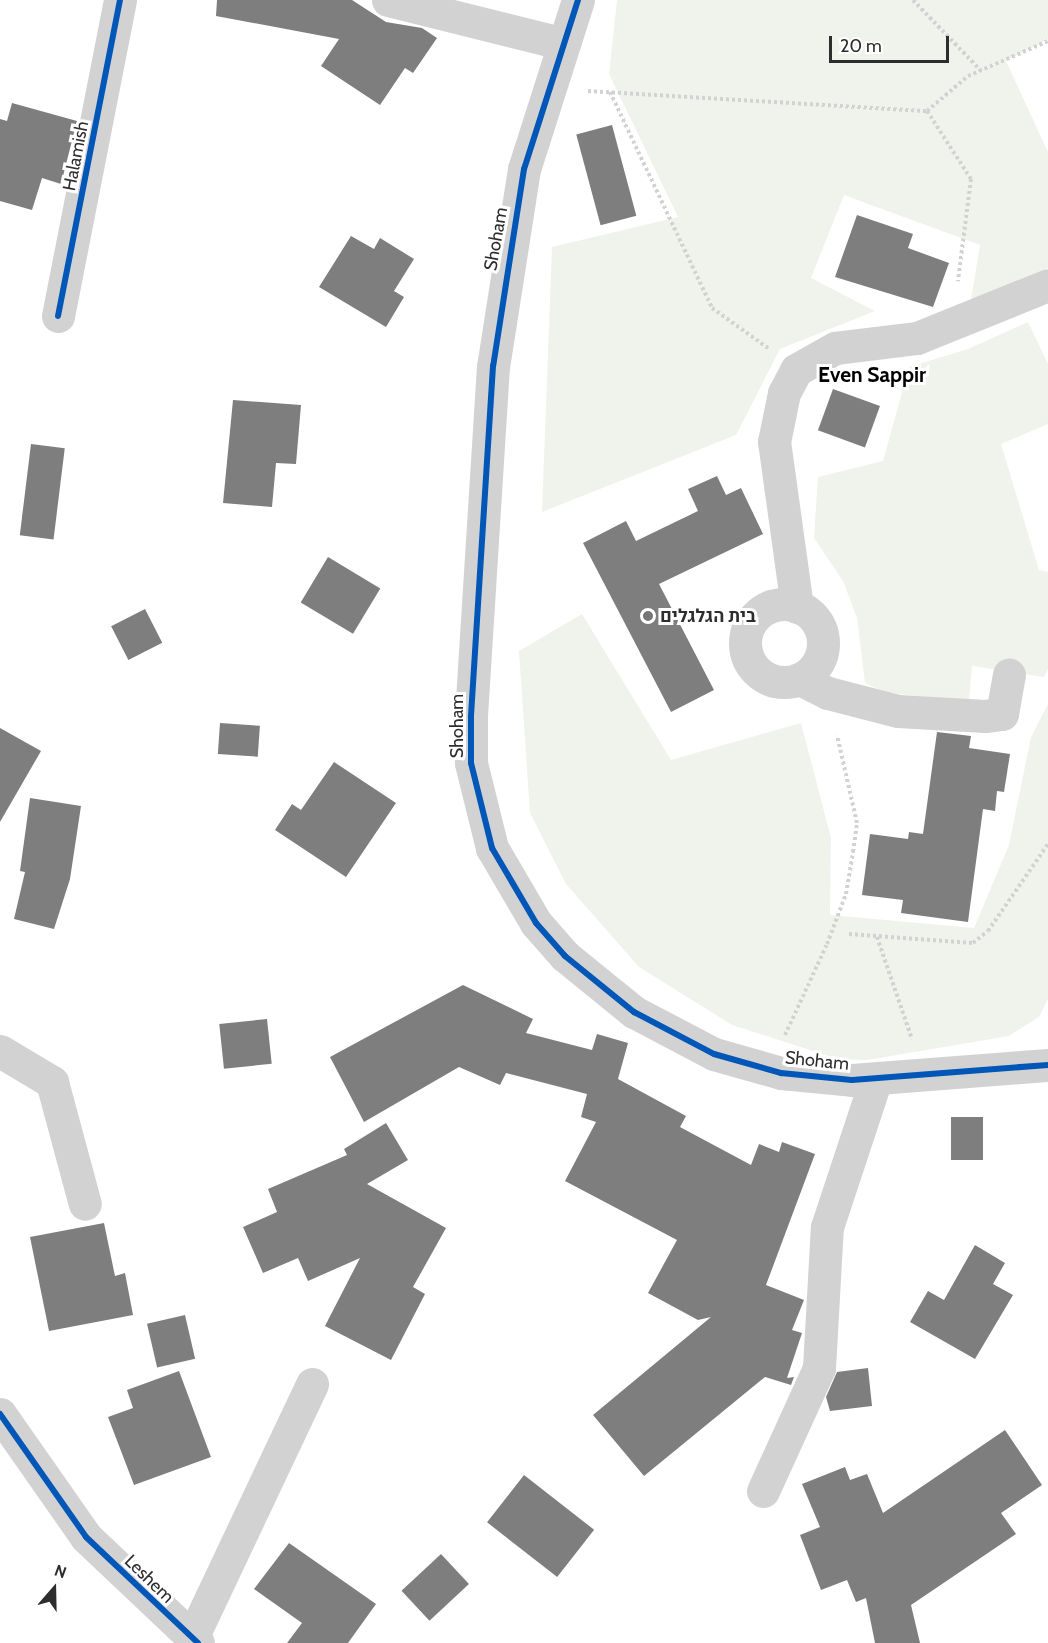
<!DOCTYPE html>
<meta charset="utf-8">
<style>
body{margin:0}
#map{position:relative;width:1048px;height:1643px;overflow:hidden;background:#fff;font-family:Cabin,Heebo,sans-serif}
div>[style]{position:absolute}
.green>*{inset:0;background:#f0f3ec}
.building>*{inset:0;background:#7e7e7e;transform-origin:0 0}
.path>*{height:4px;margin-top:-2px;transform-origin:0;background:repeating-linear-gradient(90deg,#d2d2d2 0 3px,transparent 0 6px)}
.minor>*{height:33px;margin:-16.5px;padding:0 16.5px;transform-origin:16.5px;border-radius:16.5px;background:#d2d2d2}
.minor>.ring{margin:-16.5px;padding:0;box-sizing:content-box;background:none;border:33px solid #d2d2d2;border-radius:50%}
.cycleway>*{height:6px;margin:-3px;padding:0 3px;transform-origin:3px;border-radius:3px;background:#0057b8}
.dots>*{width:16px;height:16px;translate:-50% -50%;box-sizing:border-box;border:3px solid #fff;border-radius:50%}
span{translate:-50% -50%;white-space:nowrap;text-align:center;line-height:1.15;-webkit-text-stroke:6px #fff;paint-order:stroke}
.street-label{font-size:18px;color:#2d2d2d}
.poi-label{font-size:18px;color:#2d2d2d;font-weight:700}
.left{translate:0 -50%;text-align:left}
.quarter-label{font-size:21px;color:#000;font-weight:700}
.north{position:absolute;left:24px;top:1559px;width:60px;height:60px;-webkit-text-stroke:4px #fff;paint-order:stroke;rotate:20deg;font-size:16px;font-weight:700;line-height:24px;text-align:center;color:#2d2d2d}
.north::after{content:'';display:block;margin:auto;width:21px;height:27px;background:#2d2d2d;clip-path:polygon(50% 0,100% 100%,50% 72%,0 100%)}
.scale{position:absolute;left:829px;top:36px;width:120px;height:27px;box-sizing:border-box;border:3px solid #2d2d2d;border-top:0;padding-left:8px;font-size:18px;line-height:21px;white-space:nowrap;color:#2d2d2d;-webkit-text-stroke:4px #fff;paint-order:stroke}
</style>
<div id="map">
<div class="green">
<i style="clip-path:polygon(617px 0,1048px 0,1048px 39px,1006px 61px,1048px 152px,1048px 268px,971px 300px,980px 245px,844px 195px,811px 278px,875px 311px,780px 349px,736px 435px,542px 512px,552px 247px,678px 217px,609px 74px)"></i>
<i style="clip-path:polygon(1028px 322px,1048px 364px,1048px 424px,1001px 444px,1039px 570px,1048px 572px,1048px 669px,1044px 677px,972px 666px,969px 701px,887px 693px,865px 683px,857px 618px,843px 581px,814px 538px,818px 477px,883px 461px,909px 367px,968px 349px)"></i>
<i style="clip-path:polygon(582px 614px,671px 760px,801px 723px,831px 838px,830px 915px,974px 928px,1009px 845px,1031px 737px,1048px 704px,1048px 999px,1039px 1017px,1009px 1036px,867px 1060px,838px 1059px,732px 1025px,639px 967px,566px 884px,530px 813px,519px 651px)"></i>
</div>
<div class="building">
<i style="clip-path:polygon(217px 0,352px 0,386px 22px,422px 28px,437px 38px,413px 73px,405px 68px,380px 105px,321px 66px,339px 39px,216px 16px)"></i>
<i style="clip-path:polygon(12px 103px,77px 121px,61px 184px,42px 178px,32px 210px,0 201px,0 119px,7px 121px)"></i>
<i style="left:612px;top:125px;width:94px;height:37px;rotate:75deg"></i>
<i style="clip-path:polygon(857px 215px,913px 234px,908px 248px,949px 263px,933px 307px,835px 277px)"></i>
<i style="clip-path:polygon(351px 236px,374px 249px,380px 238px,414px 259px,394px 291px,404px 297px,386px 327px,319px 287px)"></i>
<i style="left:833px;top:389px;width:50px;height:44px;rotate:20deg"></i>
<i style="clip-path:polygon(233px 400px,301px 405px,296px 464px,276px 463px,272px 507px,223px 503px)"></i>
<i style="left:31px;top:444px;width:34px;height:92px;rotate:7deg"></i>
<i style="clip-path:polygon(717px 476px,726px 495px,741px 488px,763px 534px,659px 584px,714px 690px,671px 712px,583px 543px,626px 521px,636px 541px,698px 511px,688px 489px)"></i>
<i style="left:328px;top:557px;width:61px;height:53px;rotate:31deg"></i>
<i style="left:145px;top:609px;width:38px;height:38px;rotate:63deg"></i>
<i style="left:220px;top:723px;width:40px;height:31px;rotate:4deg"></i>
<i style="clip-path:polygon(0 728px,41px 751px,0 822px)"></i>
<i style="clip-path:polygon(937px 732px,971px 736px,969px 748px,1010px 754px,1004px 792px,997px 791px,995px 811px,983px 809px,968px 922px,901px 913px,903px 900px,862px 895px,870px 834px,908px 839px,909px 832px,923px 834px)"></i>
<i style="clip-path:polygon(334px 762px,396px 803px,346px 877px,275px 830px,292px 804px,301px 810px)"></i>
<i style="clip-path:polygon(30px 798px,81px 806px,70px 879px,54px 929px,14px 919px,25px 872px,20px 871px)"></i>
<i style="clip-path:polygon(463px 985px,533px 1019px,526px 1033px,592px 1050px,597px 1034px,628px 1043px,618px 1079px,686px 1116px,680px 1127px,751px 1165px,759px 1144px,779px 1152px,782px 1142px,815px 1154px,766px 1285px,804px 1300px,792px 1330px,802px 1333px,787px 1378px,794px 1377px,791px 1385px,765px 1377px,644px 1476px,593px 1415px,711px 1317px,698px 1320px,648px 1293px,677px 1240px,565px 1181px,596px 1122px,581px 1117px,587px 1094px,506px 1073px,500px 1085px,459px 1067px,364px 1122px,330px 1057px)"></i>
<i style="left:267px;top:1019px;width:45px;height:48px;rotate:84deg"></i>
<i style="left:951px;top:1117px;width:32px;height:43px"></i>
<i style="clip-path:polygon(386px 1123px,408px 1160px,367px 1184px,446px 1228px,413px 1287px,425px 1294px,391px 1360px,325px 1326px,360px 1258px,308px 1281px,298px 1258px,263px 1273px,243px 1227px,277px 1212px,268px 1189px,347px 1155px,344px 1149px)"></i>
<i style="clip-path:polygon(104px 1223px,115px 1276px,125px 1273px,133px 1315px,49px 1331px,30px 1237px)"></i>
<i style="clip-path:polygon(975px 1245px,1005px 1263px,993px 1284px,1013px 1295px,975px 1359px,910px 1322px,928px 1291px,944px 1300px)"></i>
<i style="left:185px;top:1315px;width:45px;height:39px;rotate:77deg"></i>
<i style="clip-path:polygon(868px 1368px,872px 1406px,830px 1411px,826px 1397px,837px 1372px)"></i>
<i style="clip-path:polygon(179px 1371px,211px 1457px,134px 1485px,108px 1417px,133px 1408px,127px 1390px)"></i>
<i style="clip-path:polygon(1005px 1430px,1042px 1485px,1001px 1513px,1016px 1534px,911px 1605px,920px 1643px,875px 1643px,866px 1598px,856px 1602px,847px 1580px,821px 1590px,800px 1535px,820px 1527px,802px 1484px,845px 1467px,850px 1480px,867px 1474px,883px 1513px)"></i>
<i style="left:524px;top:1475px;width:89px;height:60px;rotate:38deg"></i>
<i style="clip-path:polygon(289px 1543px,376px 1604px,348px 1643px,287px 1643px,302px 1623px,254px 1589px)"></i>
<i style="left:441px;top:1554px;width:41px;height:54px;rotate:47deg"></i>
</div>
<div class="path">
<i style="left:913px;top:0;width:98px;rotate:46.2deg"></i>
<i style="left:588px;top:91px;width:340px;rotate:3.4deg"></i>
<i style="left:927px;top:111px;width:81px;rotate:57.1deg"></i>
<i style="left:971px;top:179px;width:103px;rotate:97.3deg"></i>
<i style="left:610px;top:92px;width:239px;rotate:64.7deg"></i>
<i style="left:712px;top:308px;width:69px;rotate:35.5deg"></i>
<i style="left:927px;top:111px;width:54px;rotate:-40.5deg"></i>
<i style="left:968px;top:76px;width:87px;rotate:-23.6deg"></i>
<i style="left:849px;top:934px;width:124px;rotate:4.2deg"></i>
<i style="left:973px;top:943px;width:19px;rotate:-39deg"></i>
<i style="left:988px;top:931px;width:106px;rotate:-55.4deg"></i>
<i style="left:877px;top:937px;width:108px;rotate:71.1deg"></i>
<i style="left:785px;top:1035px;width:100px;rotate:-65.2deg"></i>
<i style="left:827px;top:944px;width:53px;rotate:-69.2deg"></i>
<i style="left:846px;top:894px;width:43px;rotate:-80.5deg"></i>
<i style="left:853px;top:852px;width:29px;rotate:-82deg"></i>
<i style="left:857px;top:823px;width:90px;rotate:-102.8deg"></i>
</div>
<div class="minor">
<i style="left:388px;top:0;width:181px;rotate:14deg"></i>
<i style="left:578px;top:0;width:177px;rotate:107.7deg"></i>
<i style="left:524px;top:169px;width:199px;rotate:98.9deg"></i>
<i style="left:493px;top:366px;width:352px;rotate:93.6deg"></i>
<i style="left:471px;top:717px;width:46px;rotate:90deg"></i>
<i style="left:471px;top:763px;width:88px;rotate:76.1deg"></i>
<i style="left:492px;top:848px;width:87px;rotate:59.6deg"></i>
<i style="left:536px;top:923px;width:44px;rotate:48.7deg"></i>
<i style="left:565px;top:956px;width:89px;rotate:39.1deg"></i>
<i style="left:634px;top:1012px;width:90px;rotate:27.7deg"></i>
<i style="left:714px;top:1054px;width:70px;rotate:15.8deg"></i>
<i style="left:781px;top:1073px;width:71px;rotate:5.6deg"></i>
<i style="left:852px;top:1080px;width:197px;rotate:-4.4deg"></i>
<i style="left:58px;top:316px;width:322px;rotate:-78.9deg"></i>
<i class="ring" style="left:745px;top:604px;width:45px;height:45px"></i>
<i style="left:797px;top:607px;width:167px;rotate:-97.9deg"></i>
<i style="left:774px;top:442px;width:50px;rotate:-78.5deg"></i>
<i style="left:784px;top:393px;width:26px;rotate:-62deg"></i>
<i style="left:796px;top:370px;width:45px;rotate:-29.4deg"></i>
<i style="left:835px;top:348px;width:83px;rotate:-7deg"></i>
<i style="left:917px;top:338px;width:141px;rotate:-22deg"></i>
<i style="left:800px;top:679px;width:31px;rotate:27deg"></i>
<i style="left:828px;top:693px;width:72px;rotate:14.4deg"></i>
<i style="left:898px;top:711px;width:87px;rotate:3.3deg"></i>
<i style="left:985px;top:716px;width:17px;rotate:-7deg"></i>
<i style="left:1002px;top:714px;width:40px;rotate:-80deg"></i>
<i style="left:0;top:1051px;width:61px;rotate:30.8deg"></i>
<i style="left:52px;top:1082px;width:126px;rotate:74.9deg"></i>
<i style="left:0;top:1414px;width:150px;rotate:55deg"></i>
<i style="left:86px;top:1537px;width:154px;rotate:43.4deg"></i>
<i style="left:763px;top:1491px;width:135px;rotate:-65.5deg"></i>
<i style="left:819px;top:1368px;width:141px;rotate:-86.8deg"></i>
<i style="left:827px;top:1227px;width:156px;rotate:-71.7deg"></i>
<i style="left:192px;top:1638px;width:281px;rotate:-64.7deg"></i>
</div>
<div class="cycleway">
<i style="left:578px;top:0;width:177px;rotate:107.7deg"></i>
<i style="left:524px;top:169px;width:199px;rotate:98.9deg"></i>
<i style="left:493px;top:366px;width:352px;rotate:93.6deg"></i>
<i style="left:471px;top:717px;width:46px;rotate:90deg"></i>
<i style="left:471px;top:763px;width:88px;rotate:76.1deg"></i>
<i style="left:492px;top:848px;width:87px;rotate:59.6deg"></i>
<i style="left:536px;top:923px;width:44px;rotate:48.7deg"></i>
<i style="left:565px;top:956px;width:89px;rotate:39.1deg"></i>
<i style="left:634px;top:1012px;width:90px;rotate:27.7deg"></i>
<i style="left:714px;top:1054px;width:70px;rotate:15.8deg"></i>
<i style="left:781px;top:1073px;width:71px;rotate:5.6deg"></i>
<i style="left:852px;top:1080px;width:197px;rotate:-4.4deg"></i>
<i style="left:58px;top:316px;width:322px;rotate:-78.9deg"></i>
<i style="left:0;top:1414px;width:150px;rotate:55deg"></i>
<i style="left:86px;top:1537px;width:154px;rotate:43.4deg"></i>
</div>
<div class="dots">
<i style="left:648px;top:616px;background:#767676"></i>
</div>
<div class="street-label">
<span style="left:76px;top:156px;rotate:-79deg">Halamish</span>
<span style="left:496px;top:239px;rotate:-80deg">Shoham</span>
<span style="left:457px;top:726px;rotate:-90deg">Shoham</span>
<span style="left:817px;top:1061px;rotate:6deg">Shoham</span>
<span style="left:149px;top:1579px;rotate:44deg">Leshem</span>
</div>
<div class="poi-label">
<span class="left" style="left:660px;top:616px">בית הגלגלים</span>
</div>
<div class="quarter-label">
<span style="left:872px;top:375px">Even Sappir</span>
</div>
<div class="north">N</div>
<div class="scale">20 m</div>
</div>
